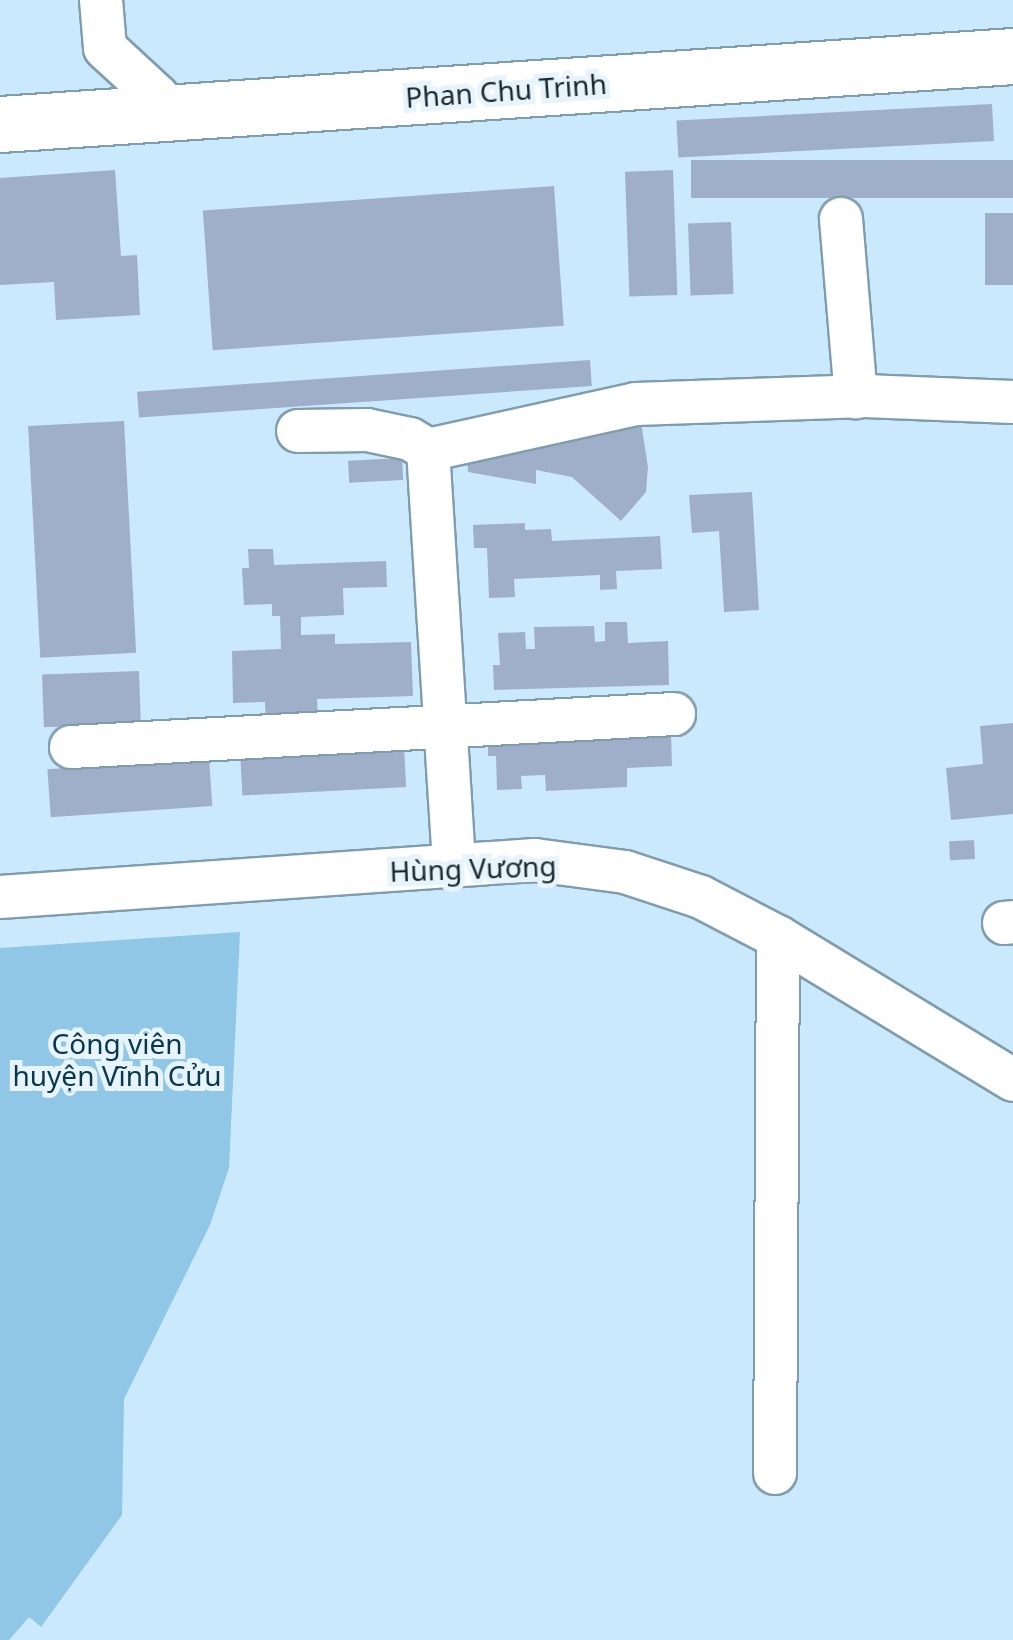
<!DOCTYPE html>
<meta charset="utf-8">
<style>
body{margin:0}
#map{position:relative;width:1013px;height:1640px;overflow:hidden;background:#cbe9fc;font-family:"Noto Sans",sans-serif}
div>[style]{position:absolute}
.green>*{inset:0;background:#90c6e6}
.building>*{inset:0;background:#a0afc9;transform-origin:0 0}
.roads{filter:drop-shadow(2px 0 #809dae) drop-shadow(-2px 0 #809dae) drop-shadow(0 2px #809dae) drop-shadow(0 -2px #809dae)}
.minor>*{height:42px;margin:-21px;padding:0 21px;transform-origin:21px;border-radius:21px;background:#fff}
.major>*{height:55px;margin:-27.5px;padding:0 27.5px;transform-origin:27.5px;border-radius:27.5px;background:#fff}
span{translate:-50% -50%;white-space:nowrap;text-align:center;line-height:1.15;-webkit-text-stroke:10px #e7f4fb;paint-order:stroke}
.street-label{font-size:28px;color:#1b262d}
.park-label{font-size:28px;color:#08384e}
</style>
<div id="map">
<div class="green">
<i style="clip-path:polygon(240px 932px,229px 1168px,210px 1225px,124px 1399px,122px 1515px,41px 1627px,29px 1617px,9px 1640px,0 1640px,0 948px)"></i>
</div>
<div class="building">
<i style="left:992px;top:104px;width:37px;height:316px;rotate:87deg"></i>
<i style="left:1013px;top:160px;width:38px;height:322px;rotate:90deg"></i>
<i style="clip-path:polygon(115px 170px,121px 256px,137px 255px,140px 315px,56px 320px,54px 282px,0 285px,0 178px)"></i>
<i style="left:673px;top:170px;width:125px;height:48px;rotate:88deg"></i>
<i style="left:554px;top:186px;width:140px;height:352px;rotate:86deg"></i>
<i style="left:1013px;top:213px;width:72px;height:28px;rotate:90deg"></i>
<i style="left:731px;top:222px;width:72px;height:43px;rotate:88deg"></i>
<i style="left:590px;top:360px;width:26px;height:454px;rotate:86deg"></i>
<i style="left:124px;top:421px;width:232px;height:96px;rotate:87deg"></i>
<i style="clip-path:polygon(641px 422px,648px 467px,646px 492px,621px 521px,572px 477px,536px 470px,536px 484px,468px 472px,467px 455px)"></i>
<i style="left:402px;top:458px;width:22px;height:54px;rotate:87deg"></i>
<i style="clip-path:polygon(752px 492px,759px 610px,724px 612px,719px 531px,692px 533px,689px 495px)"></i>
<i style="clip-path:polygon(525px 523px,525px 530px,551px 529px,552px 541px,660px 536px,662px 569px,616px 571px,617px 589px,600px 590px,600px 575px,514px 579px,515px 597px,489px 598px,487px 548px,474px 548px,473px 525px)"></i>
<i style="clip-path:polygon(248px 549px,273px 549px,274px 565px,386px 561px,387px 587px,343px 588px,344px 615px,301px 617px,301px 635px,335px 634px,335px 644px,411px 642px,413px 696px,317px 699px,318px 721px,266px 723px,265px 702px,233px 703px,232px 651px,281px 649px,280px 616px,272px 616px,272px 604px,244px 605px,242px 568px,249px 568px)"></i>
<i style="clip-path:polygon(605px 622px,627px 622px,628px 643px,668px 641px,669px 685px,494px 690px,493px 665px,500px 665px,498px 633px,525px 632px,526px 649px,535px 649px,534px 627px,594px 626px,595px 642px,605px 641px)"></i>
<i style="left:139px;top:671px;width:53px;height:97px;rotate:88deg"></i>
<i style="clip-path:polygon(1013px 723px,1013px 814px,951px 820px,946px 768px,983px 764px,980px 726px)"></i>
<i style="clip-path:polygon(671px 732px,672px 766px,627px 768px,627px 787px,546px 791px,545px 775px,521px 776px,522px 789px,497px 790px,496px 756px,488px 756px,488px 739px)"></i>
<i style="left:404px;top:746px;width:41px;height:164px;rotate:87deg"></i>
<i style="left:209px;top:758px;width:48px;height:162px;rotate:86deg"></i>
<i style="left:974px;top:840px;width:19px;height:25px;rotate:87deg"></i>
</div>
<div class="roads">
<div class="minor">
<i style="left:101px;top:0;width:48px;rotate:85.2deg"></i>
<i style="left:105px;top:48px;width:71px;rotate:42.7deg"></i>
<i style="left:157px;top:96px;width:19px;rotate:62deg"></i>
<i style="left:841px;top:219px;width:179px;rotate:85.2deg"></i>
<i style="left:298px;top:431px;width:69px;rotate:-0.8deg"></i>
<i style="left:367px;top:430px;width:44px;rotate:11.8deg"></i>
<i style="left:410px;top:439px;width:21px;rotate:31deg"></i>
<i style="left:428px;top:450px;width:213px;rotate:-12.5deg"></i>
<i style="left:636px;top:404px;width:229px;rotate:-2deg"></i>
<i style="left:865px;top:396px;width:148px;rotate:2.3deg"></i>
<i style="left:428px;top:450px;width:416px;rotate:86.4deg"></i>
<i style="left:71px;top:747px;width:604px;rotate:-3.13deg"></i>
<i style="left:0;top:897px;width:536px;rotate:-3.96deg"></i>
<i style="left:535px;top:860px;width:91px;rotate:7.6deg"></i>
<i style="left:625px;top:872px;width:80px;rotate:18.2deg"></i>
<i style="left:701px;top:897px;width:87px;rotate:27.5deg"></i>
<i style="left:778px;top:937px;width:275px;rotate:31.3deg"></i>
<i style="left:1004px;top:923px;width:9px;rotate:-6deg"></i>
<i style="left:775px;top:1473px;width:536px;rotate:-89.68deg"></i>
</div>
<div class="major">
<i style="left:0;top:124px;width:1015px;rotate:-3.84deg"></i>
</div>
</div>
<div class="street-label">
<span style="left:506px;top:90px;rotate:-4deg">Phan Chu Trinh</span>
<span style="left:473px;top:868px;rotate:-2deg">Hùng Vương</span>
</div>
<div class="park-label">
<span style="left:117px;top:1059px">Công viên<br>huyện Vĩnh Cửu</span>
</div>
</div>
